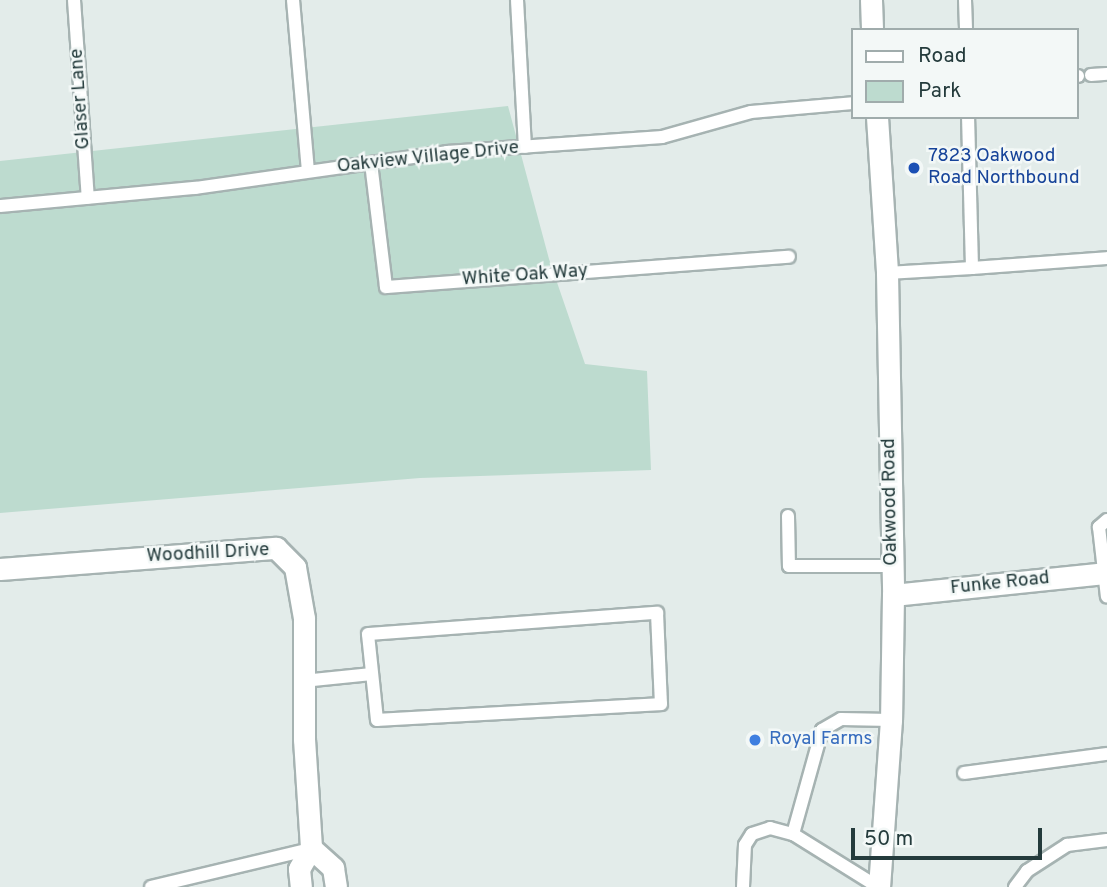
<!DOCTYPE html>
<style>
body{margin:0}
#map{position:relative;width:1107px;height:887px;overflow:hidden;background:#e3ecea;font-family:Overpass,sans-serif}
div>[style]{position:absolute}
.green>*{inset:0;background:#bddbcf}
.roads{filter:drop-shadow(2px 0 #a6b3b2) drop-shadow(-2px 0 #a6b3b2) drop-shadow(0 2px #a6b3b2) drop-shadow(0 -2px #a6b3b2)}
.service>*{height:12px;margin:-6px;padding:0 6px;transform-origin:6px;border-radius:6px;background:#fff}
.minor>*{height:21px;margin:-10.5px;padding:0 10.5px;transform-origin:10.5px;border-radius:10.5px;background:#fff}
.tertiary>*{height:21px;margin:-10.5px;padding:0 10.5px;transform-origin:10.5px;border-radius:10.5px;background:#fff}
.dots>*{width:19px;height:19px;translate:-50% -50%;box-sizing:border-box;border:4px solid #f3f8f7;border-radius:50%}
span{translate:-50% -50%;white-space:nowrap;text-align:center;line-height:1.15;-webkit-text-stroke:5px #f3f8f7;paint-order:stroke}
.street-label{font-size:19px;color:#243b3c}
.transit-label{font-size:19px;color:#164399}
.left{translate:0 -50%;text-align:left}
.shop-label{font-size:19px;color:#366cbe}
.legend{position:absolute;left:851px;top:28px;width:228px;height:91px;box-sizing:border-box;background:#f3f8f7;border:2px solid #a0acac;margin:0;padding:9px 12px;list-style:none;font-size:21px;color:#243b3c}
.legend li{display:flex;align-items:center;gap:14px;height:35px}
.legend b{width:35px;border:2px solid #a0acac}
.scale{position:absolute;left:851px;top:828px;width:191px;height:32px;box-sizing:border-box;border:4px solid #243b3c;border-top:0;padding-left:9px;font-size:21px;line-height:24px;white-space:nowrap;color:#243b3c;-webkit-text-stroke:5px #f3f8f7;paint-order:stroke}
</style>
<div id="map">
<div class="green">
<i style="clip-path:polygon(508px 106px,549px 259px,585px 364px,647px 371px,651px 470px,420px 478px,0 513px,0 161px)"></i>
</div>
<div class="roads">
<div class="service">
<i style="left:74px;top:0;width:198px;rotate:86deg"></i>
<i style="left:293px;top:0;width:171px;rotate:85deg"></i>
<i style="left:517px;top:0;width:147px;rotate:86.9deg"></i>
<i style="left:965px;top:0;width:30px;rotate:88deg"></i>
<i style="left:1091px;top:75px;width:16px;rotate:-4deg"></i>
<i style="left:1077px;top:76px;width:1px"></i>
<i style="left:371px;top:163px;width:125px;rotate:83.1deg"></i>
<i style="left:386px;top:287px;width:404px;rotate:-4.3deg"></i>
<i style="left:0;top:206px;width:196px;rotate:-5.3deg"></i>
<i style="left:195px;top:188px;width:255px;rotate:-8.1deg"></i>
<i style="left:447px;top:152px;width:216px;rotate:-4deg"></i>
<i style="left:662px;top:137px;width:92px;rotate:-15.7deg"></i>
<i style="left:751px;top:112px;width:102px;rotate:-5deg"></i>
<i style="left:972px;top:268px;width:135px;rotate:-4.2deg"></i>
<i style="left:887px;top:273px;width:85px;rotate:-3.4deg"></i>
<i style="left:972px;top:268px;width:151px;rotate:-91.5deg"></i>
<i style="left:788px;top:516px;width:50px;rotate:88.9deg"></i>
<i style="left:789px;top:566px;width:103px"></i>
<i style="left:1107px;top:520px;width:11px;rotate:139deg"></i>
<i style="left:1099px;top:527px;width:70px;rotate:83.5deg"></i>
<i style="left:657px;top:613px;width:91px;rotate:87.5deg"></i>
<i style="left:661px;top:704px;width:284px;rotate:176.8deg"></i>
<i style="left:377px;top:720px;width:86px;rotate:-96deg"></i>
<i style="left:368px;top:634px;width:290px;rotate:-4.2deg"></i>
<i style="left:303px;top:681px;width:69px;rotate:-5.8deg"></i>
<i style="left:964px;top:773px;width:144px;rotate:-7.6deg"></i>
<i style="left:793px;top:834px;width:108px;rotate:-74.4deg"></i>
<i style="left:822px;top:730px;width:22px;rotate:-30deg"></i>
<i style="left:841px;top:719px;width:50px;rotate:1.1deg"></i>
<i style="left:151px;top:887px;width:163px;rotate:-13.4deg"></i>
<i style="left:743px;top:887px;width:42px;rotate:-87.3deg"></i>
<i style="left:745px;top:845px;width:13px;rotate:-58deg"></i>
<i style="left:752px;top:834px;width:19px;rotate:-18deg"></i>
<i style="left:770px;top:828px;width:24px;rotate:15deg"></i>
<i style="left:793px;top:834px;width:100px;rotate:31.9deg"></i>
<i style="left:1015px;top:887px;width:20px;rotate:-53deg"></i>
<i style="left:1027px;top:871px;width:48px;rotate:-33deg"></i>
<i style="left:1067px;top:845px;width:40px;rotate:-7.1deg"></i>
</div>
<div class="minor">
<i style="left:0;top:569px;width:277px;rotate:-4.4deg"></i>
<i style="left:276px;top:548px;width:27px;rotate:45deg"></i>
<i style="left:295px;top:567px;width:52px;rotate:80deg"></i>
<i style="left:304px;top:618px;width:121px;rotate:90deg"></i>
<i style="left:304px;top:739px;width:109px;rotate:86.3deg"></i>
<i style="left:311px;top:848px;width:24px;rotate:120deg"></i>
<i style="left:299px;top:869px;width:18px;rotate:84deg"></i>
<i style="left:893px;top:595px;width:215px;rotate:-5.9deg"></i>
<i style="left:311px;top:848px;width:30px;rotate:42deg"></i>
<i style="left:333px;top:868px;width:19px;rotate:81deg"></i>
</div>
<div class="tertiary">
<i style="left:871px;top:0;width:30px;rotate:88deg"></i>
<i style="left:877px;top:117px;width:156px;rotate:86.3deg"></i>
<i style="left:887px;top:273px;width:322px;rotate:88.9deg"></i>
<i style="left:893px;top:595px;width:125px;rotate:90.9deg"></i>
<i style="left:891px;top:720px;width:167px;rotate:94.1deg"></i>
</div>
</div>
<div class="dots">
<i style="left:914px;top:168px;background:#1a4fb4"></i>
<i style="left:755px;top:740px;background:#3f7fe0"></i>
</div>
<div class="street-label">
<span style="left:81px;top:99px;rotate:-94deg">Glaser Lane</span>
<span style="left:428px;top:158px;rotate:-6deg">Oakview Village Drive</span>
<span style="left:525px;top:276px;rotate:-4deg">White Oak Way</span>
<span style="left:891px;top:502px;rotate:-91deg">Oakwood Road</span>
<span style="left:208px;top:554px;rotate:-3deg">Woodhill Drive</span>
<span style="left:1000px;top:584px;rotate:-6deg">Funke Road</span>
</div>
<div class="transit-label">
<span class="left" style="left:928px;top:168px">7823 Oakwood<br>Road Northbound</span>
</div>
<div class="shop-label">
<span class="left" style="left:769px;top:740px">Royal Farms</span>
</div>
<ul class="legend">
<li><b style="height:9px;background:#fff"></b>Road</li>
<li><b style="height:19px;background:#bddbcf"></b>Park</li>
</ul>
<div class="scale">50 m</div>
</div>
